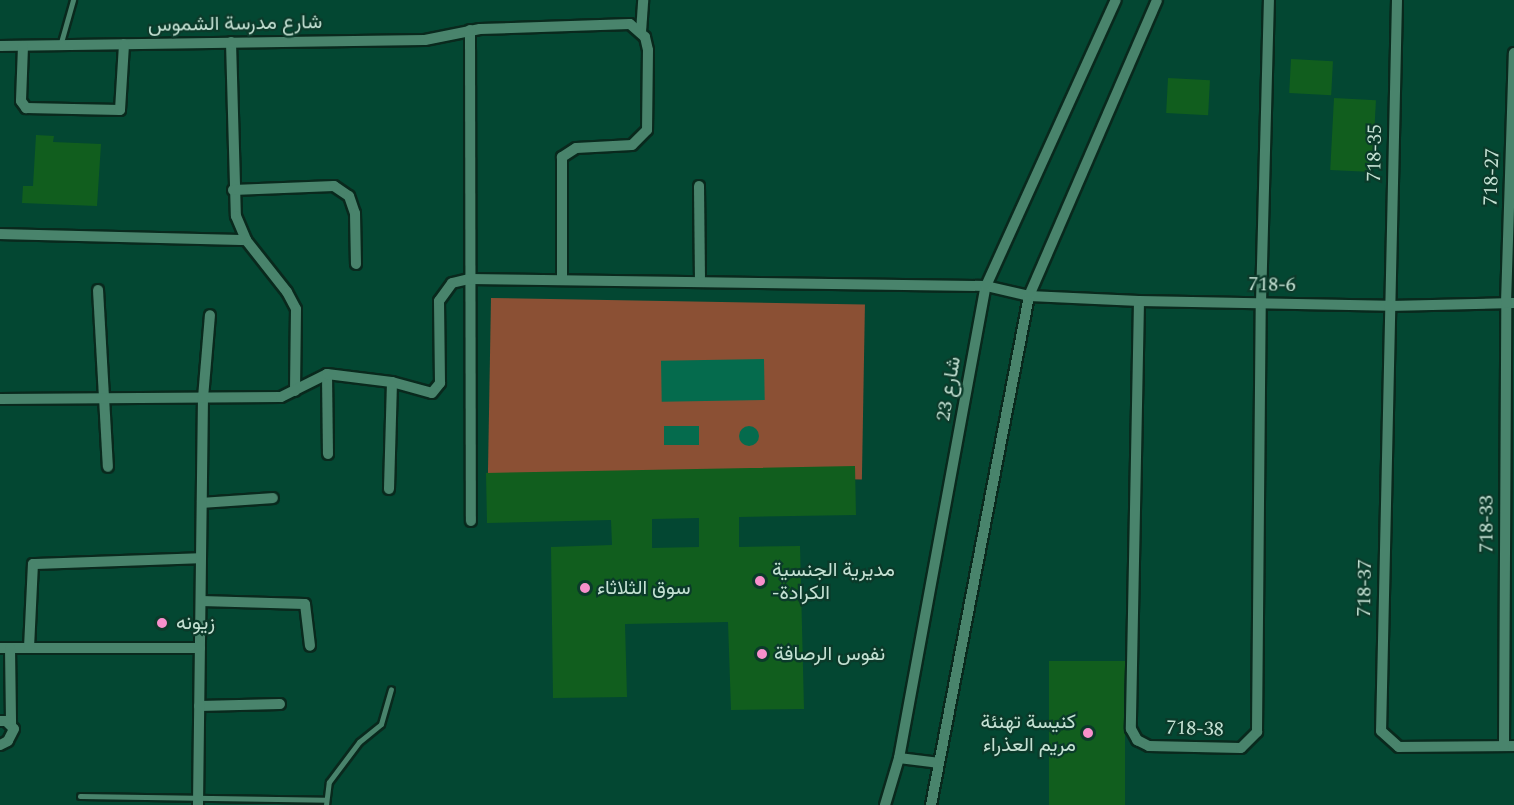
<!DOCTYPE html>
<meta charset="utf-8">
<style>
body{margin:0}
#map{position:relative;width:1514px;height:805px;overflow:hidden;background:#034732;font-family:Spectral,Vazirmatn,serif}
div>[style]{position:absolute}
.green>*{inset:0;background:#8b5034;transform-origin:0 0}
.water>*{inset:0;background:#056b4d;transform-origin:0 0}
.round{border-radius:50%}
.building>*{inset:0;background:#115e1e;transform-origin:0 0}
.roads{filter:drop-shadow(2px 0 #09291d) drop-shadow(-2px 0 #09291d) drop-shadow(0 2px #09291d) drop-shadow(0 -2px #09291d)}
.service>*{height:5px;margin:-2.5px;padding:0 2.5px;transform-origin:2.5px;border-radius:2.5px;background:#49846c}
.minor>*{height:10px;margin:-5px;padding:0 5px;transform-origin:5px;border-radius:5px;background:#49846c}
.dots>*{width:16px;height:16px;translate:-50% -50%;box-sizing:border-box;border:3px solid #0b3a2a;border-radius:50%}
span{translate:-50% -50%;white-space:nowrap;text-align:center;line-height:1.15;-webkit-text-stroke:4.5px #0b3a2a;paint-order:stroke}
.street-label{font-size:20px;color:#c4e1d3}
.poi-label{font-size:20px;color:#c4e1d3}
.left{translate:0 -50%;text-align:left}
.right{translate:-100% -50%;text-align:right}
</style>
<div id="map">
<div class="green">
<i style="left:491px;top:298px;width:374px;height:175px;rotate:1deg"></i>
</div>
<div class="water">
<i style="left:764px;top:359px;width:41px;height:103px;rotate:89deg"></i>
<i class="round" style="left:739px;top:426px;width:20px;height:20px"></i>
<i style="left:664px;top:426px;width:35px;height:19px"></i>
</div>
<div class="building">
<i style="left:1291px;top:59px;width:42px;height:34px;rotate:3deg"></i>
<i style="left:1168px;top:78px;width:42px;height:35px;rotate:3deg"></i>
<i style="left:1334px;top:98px;width:42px;height:72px;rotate:3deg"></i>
<i style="clip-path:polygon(36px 135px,54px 136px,53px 142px,101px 144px,97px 206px,22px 203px,23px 186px,33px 186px)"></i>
<i style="clip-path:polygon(evenodd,855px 466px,856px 515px,739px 517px,739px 547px,800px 546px,804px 709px,731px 710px,728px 622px,625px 624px,627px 697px,553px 698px,551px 547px,612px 545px,611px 520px,487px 523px,486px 473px,855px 466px,699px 518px,699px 547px,652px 548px,652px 519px,699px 518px)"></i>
<i style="left:1049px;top:661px;width:76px;height:144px"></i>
</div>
<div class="roads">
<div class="service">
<i style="left:60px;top:46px;width:48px;rotate:-74.2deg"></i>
<i style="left:80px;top:796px;width:246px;rotate:0.9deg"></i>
<i style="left:326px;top:805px;width:23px;rotate:-83deg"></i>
<i style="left:329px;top:782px;width:50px;rotate:-53.1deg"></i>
<i style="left:359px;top:742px;width:28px;rotate:-39deg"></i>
<i style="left:381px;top:724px;width:36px;rotate:-74deg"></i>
</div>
<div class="minor">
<i style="left:1397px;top:0;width:731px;rotate:91.25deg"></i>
<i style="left:1381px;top:731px;width:24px;rotate:42deg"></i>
<i style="left:1399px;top:747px;width:115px;rotate:-0.5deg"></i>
<i style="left:470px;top:30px;width:491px;rotate:89.9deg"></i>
<i style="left:641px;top:32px;width:32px;rotate:-86deg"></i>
<i style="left:231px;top:42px;width:174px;rotate:88.4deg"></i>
<i style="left:236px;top:216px;width:26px;rotate:67deg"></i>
<i style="left:246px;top:240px;width:66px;rotate:51.7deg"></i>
<i style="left:287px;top:292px;width:19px;rotate:62deg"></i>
<i style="left:296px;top:309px;width:82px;rotate:90.7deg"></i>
<i style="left:0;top:46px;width:425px;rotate:-0.8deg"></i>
<i style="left:425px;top:40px;width:56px;rotate:-11.3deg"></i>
<i style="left:480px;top:29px;width:150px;rotate:-1.9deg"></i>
<i style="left:630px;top:24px;width:20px;rotate:41deg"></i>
<i style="left:645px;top:37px;width:13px;rotate:77deg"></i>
<i style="left:648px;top:50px;width:80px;rotate:90.7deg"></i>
<i style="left:647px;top:130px;width:21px;rotate:135deg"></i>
<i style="left:632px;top:145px;width:56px;rotate:176.9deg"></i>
<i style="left:576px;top:148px;width:17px;rotate:147deg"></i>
<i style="left:562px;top:157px;width:120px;rotate:90deg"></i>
<i style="left:23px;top:46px;width:55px;rotate:92.1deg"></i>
<i style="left:21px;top:101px;width:9px;rotate:54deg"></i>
<i style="left:26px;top:108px;width:94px;rotate:1.2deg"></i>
<i style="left:120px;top:110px;width:66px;rotate:-86.5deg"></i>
<i style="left:699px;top:186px;width:96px;rotate:89.4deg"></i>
<i style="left:233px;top:190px;width:101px;rotate:-2.3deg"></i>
<i style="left:334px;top:186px;width:18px;rotate:34deg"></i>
<i style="left:349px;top:196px;width:18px;rotate:71deg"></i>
<i style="left:355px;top:213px;width:51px;rotate:88.9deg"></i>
<i style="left:0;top:234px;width:246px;rotate:1.4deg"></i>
<i style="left:98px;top:290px;width:177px;rotate:86.8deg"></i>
<i style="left:1139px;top:301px;width:428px;rotate:91.1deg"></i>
<i style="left:1131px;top:729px;width:13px;rotate:61deg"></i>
<i style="left:1137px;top:740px;width:13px;rotate:27deg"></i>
<i style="left:1149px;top:746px;width:92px;rotate:1.2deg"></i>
<i style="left:1241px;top:748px;width:23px;rotate:-45deg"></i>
<i style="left:1257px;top:732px;width:429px;rotate:-89.5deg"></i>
<i style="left:1261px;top:303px;width:303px;rotate:-88.5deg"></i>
<i style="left:327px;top:374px;width:80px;rotate:89.3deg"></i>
<i style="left:0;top:399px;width:281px;rotate:-0.4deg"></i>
<i style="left:281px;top:397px;width:51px;rotate:-26.6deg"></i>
<i style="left:327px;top:374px;width:65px;rotate:7deg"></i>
<i style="left:392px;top:382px;width:41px;rotate:15.4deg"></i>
<i style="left:432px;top:393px;width:13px;rotate:-51deg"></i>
<i style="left:440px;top:383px;width:82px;rotate:-90.7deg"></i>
<i style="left:439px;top:301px;width:22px;rotate:-54deg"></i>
<i style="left:452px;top:283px;width:18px;rotate:-13deg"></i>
<i style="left:470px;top:279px;width:516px;rotate:0.78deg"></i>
<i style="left:986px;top:286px;width:44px;rotate:13.1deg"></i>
<i style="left:1029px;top:296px;width:110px;rotate:2.6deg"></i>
<i style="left:1139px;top:301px;width:250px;rotate:1.1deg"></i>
<i style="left:1389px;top:306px;width:125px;rotate:-1.4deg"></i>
<i style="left:389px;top:489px;width:107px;rotate:-88.4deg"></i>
<i style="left:202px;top:503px;width:71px;rotate:-4deg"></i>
<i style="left:201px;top:601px;width:104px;rotate:1.7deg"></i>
<i style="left:305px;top:604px;width:42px;rotate:83.2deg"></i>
<i style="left:0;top:648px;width:200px"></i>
<i style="left:10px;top:648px;width:76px;rotate:89.2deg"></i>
<i style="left:29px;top:648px;width:84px;rotate:-87.3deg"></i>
<i style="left:33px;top:564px;width:168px;rotate:-2deg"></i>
<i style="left:199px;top:706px;width:81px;rotate:-1.4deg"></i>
<i style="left:0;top:721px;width:6px"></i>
<i style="left:6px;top:721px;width:11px;rotate:45deg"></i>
<i style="left:14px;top:729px;width:13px;rotate:117deg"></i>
<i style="left:8px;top:741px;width:9px;rotate:153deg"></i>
<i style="left:1504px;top:746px;width:443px;rotate:-89.7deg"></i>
<i style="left:1506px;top:303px;width:250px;rotate:-88.2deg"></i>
<i style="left:899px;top:758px;width:39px;rotate:7deg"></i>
<i style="left:198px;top:805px;width:407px;rotate:-89.3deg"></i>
<i style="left:203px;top:398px;width:83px;rotate:-85.2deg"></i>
<i style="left:885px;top:805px;width:49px;rotate:-73.4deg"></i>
<i style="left:899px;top:758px;width:480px;rotate:-79.6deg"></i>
<i style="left:986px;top:286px;width:314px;rotate:-65.6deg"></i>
<i style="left:931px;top:805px;width:518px;rotate:-79.1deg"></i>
<i style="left:1029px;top:296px;width:322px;rotate:-66.6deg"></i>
</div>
</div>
<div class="dots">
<i style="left:760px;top:581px;background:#f890cc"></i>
<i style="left:585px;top:588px;background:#f890cc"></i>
<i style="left:162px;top:623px;background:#f890cc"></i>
<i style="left:762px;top:654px;background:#f890cc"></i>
<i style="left:1088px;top:733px;background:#f890cc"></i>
</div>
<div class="street-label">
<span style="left:235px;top:24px;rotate:-1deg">شارع مدرسة الشموس</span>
<span style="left:1375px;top:153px;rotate:-89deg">718-35</span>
<span style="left:1492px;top:177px;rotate:-88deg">718-27</span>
<span style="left:1272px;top:285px;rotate:1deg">718-6</span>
<span style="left:949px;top:389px;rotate:-80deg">شارع 23</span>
<span style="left:1487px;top:524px;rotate:-90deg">718-33</span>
<span style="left:1365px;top:588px;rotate:-89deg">718-37</span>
<span style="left:1195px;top:729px;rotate:2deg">718-38</span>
</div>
<div class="poi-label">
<span class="left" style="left:772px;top:582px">مديرية الجنسية<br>-الكرادة</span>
<span class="left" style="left:597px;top:588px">سوق الثلاثاء</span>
<span class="left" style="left:176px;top:623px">زيونه</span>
<span class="left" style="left:774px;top:654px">نفوس الرصافة</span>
<span class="right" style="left:1076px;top:734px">كنيسة تهنئة<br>مريم العذراء</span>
</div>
</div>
